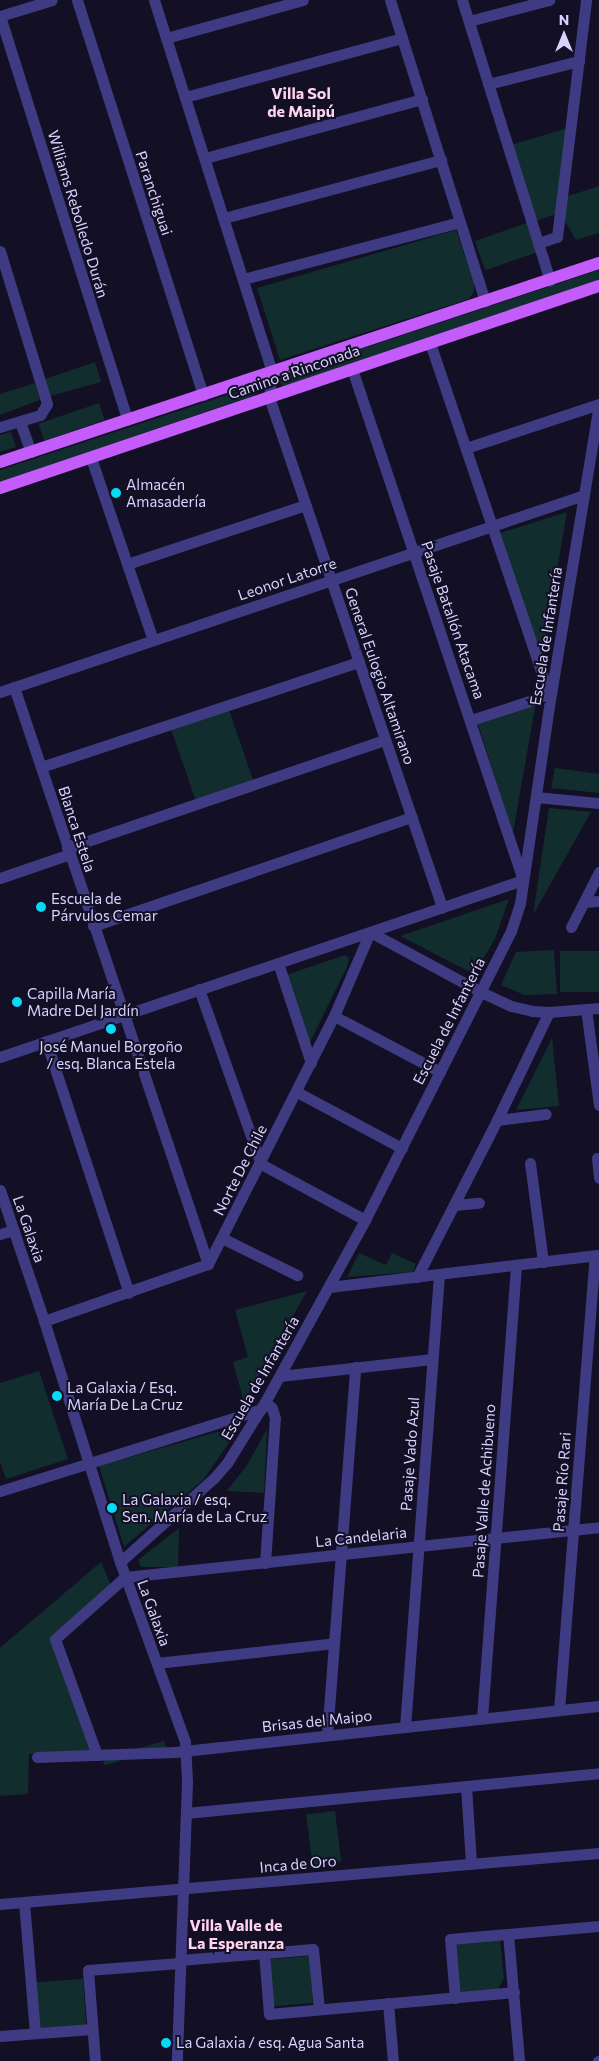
<!DOCTYPE html>
<meta charset="utf-8">
<style>
body{margin:0}
#map{position:relative;width:599px;height:2061px;overflow:hidden;background:#130f24;font-family:Commissioner,sans-serif}
div>[style]{position:absolute}
.green>*{inset:0;background:#122d2d;transform-origin:0 0}
.street>*{height:11px;margin:-5.5px;padding:0 5.5px;transform-origin:5.5px;border-radius:5.5px;background:#3f3b82}
.primary>*{height:12px;margin:-6px;padding:0 6px;transform-origin:6px;border-radius:6px;background:#c35cfb}
.dots>*{width:14px;height:14px;translate:-50% -50%;box-sizing:border-box;border:2px solid #130f24;border-radius:50%}
span{translate:-50% -50%;white-space:nowrap;text-align:center;line-height:1.15;-webkit-text-stroke:4px #130f24;paint-order:stroke}
.street-label{font-size:15px;color:#d8d2fe}
.poi-label{font-size:15px;color:#d8d2fe}
.left{translate:0 -50%;text-align:left}
.neighbourhood-label{font-size:16px;color:#fed4ee;font-weight:700}
.north{position:absolute;left:539px;top:10px;width:50px;height:50px;-webkit-text-stroke:4px #130f24;paint-order:stroke;rotate:0deg;font-size:14px;font-weight:700;line-height:20px;text-align:center;color:#d8d2fe}
.north::after{content:'';display:block;margin:auto;width:18px;height:22px;background:#d8d2fe;clip-path:polygon(50% 0,100% 100%,50% 72%,0 100%)}
</style>
<div id="map">
<div class="green">
<i style="clip-path:polygon(571px 127px,557px 214px,535px 221px,511px 145px)"></i>
<i style="clip-path:polygon(599px 186px,599px 233px,576px 240px,564px 220px,568px 196px)"></i>
<i style="left:527px;top:223px;width:31px;height:55px;rotate:71deg"></i>
<i style="clip-path:polygon(456px 230px,474px 282px,474px 292px,469px 299px,280px 360px,257px 288px)"></i>
<i style="clip-path:polygon(599px 270px,599px 280px,302px 382px,282px 386px,279px 381px,280px 376px)"></i>
<i style="clip-path:polygon(95px 362px,101px 382px,50px 396px,45px 379px)"></i>
<i style="clip-path:polygon(35px 383px,40px 400px,0 415px,0 394px)"></i>
<i style="clip-path:polygon(254px 386px,260px 386px,258px 393px,249px 397px,0 482px,0 470px)"></i>
<i style="left:99px;top:403px;width:18px;height:64px;rotate:71deg"></i>
<i style="clip-path:polygon(11px 432px,16px 447px,0 452px,0 435px)"></i>
<i style="clip-path:polygon(567px 512px,542px 658px,500px 533px)"></i>
<i style="clip-path:polygon(536px 702px,513px 833px,477px 721px)"></i>
<i style="left:229px;top:710px;width:74px;height:61px;rotate:71deg"></i>
<i style="clip-path:polygon(555px 768px,599px 774px,599px 793px,551px 788px)"></i>
<i style="clip-path:polygon(549px 808px,591px 812px,533px 915px)"></i>
<i style="clip-path:polygon(509px 899px,495px 939px,474px 974px,400px 936px)"></i>
<i style="clip-path:polygon(554px 950px,557px 994px,524px 995px,501px 985px,516px 952px)"></i>
<i style="left:599px;top:951px;width:41px;height:39px;rotate:90deg"></i>
<i style="clip-path:polygon(345px 955px,349px 958px,347px 967px,309px 1044px,286px 975px)"></i>
<i style="clip-path:polygon(552px 1038px,559px 1106px,516px 1110px)"></i>
<i style="clip-path:polygon(359px 1253px,386px 1265px,392px 1253px,416px 1264px,413px 1272px,347px 1277px)"></i>
<i style="clip-path:polygon(307px 1291px,244px 1402px,233px 1362px,248px 1357px,235px 1310px)"></i>
<i style="clip-path:polygon(39px 1371px,68px 1459px,6px 1479px,0 1462px,0 1383px)"></i>
<i style="clip-path:polygon(241px 1425px,204px 1479px,124px 1547px,99px 1466px)"></i>
<i style="clip-path:polygon(267px 1429px,264px 1493px,227px 1491px,247px 1465px)"></i>
<i style="clip-path:polygon(179px 1528px,178px 1567px,141px 1567px,138px 1560px)"></i>
<i style="clip-path:polygon(101px 1562px,111px 1585px,51px 1638px,92px 1752px,29px 1754px,28px 1794px,0 1796px,0 1648px)"></i>
<i style="left:164px;top:1741px;width:7px;height:64px;rotate:74deg"></i>
<i style="left:335px;top:1811px;width:51px;height:29px;rotate:83deg"></i>
<i style="clip-path:polygon(500px 1938px,504px 1978px,497px 1991px,460px 1994px,455px 1942px)"></i>
<i style="left:309px;top:1956px;width:47px;height:41px;rotate:85deg"></i>
<i style="left:83px;top:1979px;width:46px;height:48px;rotate:86deg"></i>
</div>
<div class="street">
<i style="left:77px;top:0;width:415px;rotate:72.3deg"></i>
<i style="left:154px;top:0;width:390px;rotate:72.4deg"></i>
<i style="left:272px;top:372px;width:25px;rotate:97deg"></i>
<i style="left:269px;top:397px;width:539px;rotate:71.26deg"></i>
<i style="left:390px;top:0;width:316px;rotate:72.5deg"></i>
<i style="left:462px;top:0;width:294px;rotate:72.6deg"></i>
<i style="left:0;top:16px;width:423px;rotate:72.5deg"></i>
<i style="left:0;top:16px;width:54px;rotate:-17.1deg"></i>
<i style="left:469px;top:21px;width:83px;rotate:-14.7deg"></i>
<i style="left:166px;top:38px;width:142px;rotate:-15.5deg"></i>
<i style="left:488px;top:84px;width:94px;rotate:-14.2deg"></i>
<i style="left:185px;top:97px;width:225px;rotate:-15.2deg"></i>
<i style="left:205px;top:158px;width:225px;rotate:-15.2deg"></i>
<i style="left:224px;top:218px;width:225px;rotate:-15deg"></i>
<i style="left:538px;top:243px;width:20px;rotate:-18deg"></i>
<i style="left:557px;top:237px;width:239px;rotate:-83deg"></i>
<i style="left:0;top:251px;width:160px;rotate:72.9deg"></i>
<i style="left:47px;top:404px;width:13px;rotate:122deg"></i>
<i style="left:40px;top:415px;width:42px;rotate:163.3deg"></i>
<i style="left:243px;top:279px;width:224px;rotate:-14.7deg"></i>
<i style="left:430px;top:343px;width:355px;rotate:71.3deg"></i>
<i style="left:544px;top:679px;width:17px;rotate:65deg"></i>
<i style="left:551px;top:694px;width:84px;rotate:162deg"></i>
<i style="left:20px;top:422px;width:32px;rotate:70deg"></i>
<i style="left:466px;top:448px;width:140px;rotate:-18.3deg"></i>
<i style="left:91px;top:458px;width:192px;rotate:71.2deg"></i>
<i style="left:127px;top:564px;width:188px;rotate:-18.3deg"></i>
<i style="left:14px;top:687px;width:609px;rotate:71.42deg"></i>
<i style="left:0;top:692px;width:616px;rotate:-18.64deg"></i>
<i style="left:41px;top:767px;width:335px;rotate:-18.3deg"></i>
<i style="left:536px;top:797px;width:63px;rotate:5.4deg"></i>
<i style="left:67px;top:848px;width:336px;rotate:-18.8deg"></i>
<i style="left:0;top:878px;width:74px;rotate:-18.9deg"></i>
<i style="left:584px;top:902px;width:15px;rotate:-4deg"></i>
<i style="left:93px;top:926px;width:337px;rotate:-18.9deg"></i>
<i style="left:571px;top:927px;width:62px;rotate:-63deg"></i>
<i style="left:370px;top:932px;width:126px;rotate:28.4deg"></i>
<i style="left:481px;top:992px;width:33px;rotate:25deg"></i>
<i style="left:511px;top:1006px;width:22px;rotate:13deg"></i>
<i style="left:532px;top:1011px;width:17px;rotate:3deg"></i>
<i style="left:549px;top:1012px;width:50px;rotate:-4.6deg"></i>
<i style="left:278px;top:963px;width:105px;rotate:71.7deg"></i>
<i style="left:199px;top:989px;width:186px;rotate:70.5deg"></i>
<i style="left:261px;top:1164px;width:118px;rotate:28.3deg"></i>
<i style="left:586px;top:1009px;width:97px;rotate:82.3deg"></i>
<i style="left:334px;top:1016px;width:120px;rotate:27.8deg"></i>
<i style="left:46px;top:1041px;width:265px;rotate:71.8deg"></i>
<i style="left:0;top:1057px;width:552px;rotate:-18.7deg"></i>
<i style="left:523px;top:880px;width:539px;rotate:-108.5deg"></i>
<i style="left:297px;top:1092px;width:119px;rotate:28.1deg"></i>
<i style="left:497px;top:1120px;width:49px;rotate:-7deg"></i>
<i style="left:597px;top:1158px;width:20px;rotate:84deg"></i>
<i style="left:530px;top:1163px;width:100px;rotate:82.5deg"></i>
<i style="left:0;top:1190px;width:138px;rotate:71.4deg"></i>
<i style="left:44px;top:1321px;width:253px;rotate:72.5deg"></i>
<i style="left:120px;top:1562px;width:191px;rotate:70.1deg"></i>
<i style="left:185px;top:1742px;width:40px;rotate:87.1deg"></i>
<i style="left:187px;top:1782px;width:279px;rotate:92.1deg"></i>
<i style="left:454px;top:1205px;width:25px;rotate:-5deg"></i>
<i style="left:0;top:1234px;width:14px;rotate:-17deg"></i>
<i style="left:222px;top:1238px;width:84px;rotate:26.3deg"></i>
<i style="left:417px;top:1277px;width:176px;rotate:-63deg"></i>
<i style="left:497px;top:1120px;width:120px;rotate:-64.3deg"></i>
<i style="left:329px;top:1287px;width:272px;rotate:-6.8deg"></i>
<i style="left:44px;top:1321px;width:174px;rotate:-19.2deg"></i>
<i style="left:208px;top:1264px;width:278px;rotate:-63.1deg"></i>
<i style="left:334px;top:1016px;width:91px;rotate:-66.8deg"></i>
<i style="left:280px;top:1376px;width:153px;rotate:-6.4deg"></i>
<i style="left:0;top:1491px;width:274px;rotate:-17.4deg"></i>
<i style="left:120px;top:1562px;width:126px;rotate:-41.8deg"></i>
<i style="left:214px;top:1478px;width:20px;rotate:-49deg"></i>
<i style="left:227px;top:1463px;width:72px;rotate:-58.1deg"></i>
<i style="left:265px;top:1402px;width:208px;rotate:-61.2deg"></i>
<i style="left:365px;top:1220px;width:324px;rotate:-63.2deg"></i>
<i style="left:511px;top:931px;width:29px;rotate:-72deg"></i>
<i style="left:520px;top:903px;width:211px;rotate:-81.6deg"></i>
<i style="left:551px;top:694px;width:293px;rotate:-80.6deg"></i>
<i style="left:265px;top:1563px;width:145px;rotate:-86.1deg"></i>
<i style="left:275px;top:1418px;width:10px;rotate:-107deg"></i>
<i style="left:272px;top:1408px;width:9px;rotate:-139deg"></i>
<i style="left:157px;top:1663px;width:178px;rotate:-6.4deg"></i>
<i style="left:559px;top:1710px;width:455px;rotate:-85.5deg"></i>
<i style="left:482px;top:1718px;width:454px;rotate:-85.7deg"></i>
<i style="left:405px;top:1727px;width:454px;rotate:-85.7deg"></i>
<i style="left:327px;top:1735px;width:369px;rotate:-85.6deg"></i>
<i style="left:97px;top:1755px;width:123px;rotate:-109.9deg"></i>
<i style="left:55px;top:1639px;width:94px;rotate:-41.5deg"></i>
<i style="left:125px;top:1577px;width:477px;rotate:-6deg"></i>
<i style="left:37px;top:1757px;width:138px;rotate:-2.1deg"></i>
<i style="left:175px;top:1752px;width:426px;rotate:-6.2deg"></i>
<i style="left:466px;top:1786px;width:78px;rotate:86.3deg"></i>
<i style="left:186px;top:1813px;width:415px;rotate:-5.5deg"></i>
<i style="left:24px;top:1902px;width:131px;rotate:85.2deg"></i>
<i style="left:0;top:1904px;width:601px;rotate:-4.87deg"></i>
<i style="left:508px;top:1934px;width:127px;rotate:85deg"></i>
<i style="left:264px;top:1953px;width:61px;rotate:85.3deg"></i>
<i style="left:269px;top:2014px;width:246px;rotate:-5.1deg"></i>
<i style="left:180px;top:1960px;width:133px;rotate:-4.7deg"></i>
<i style="left:313px;top:1949px;width:60px;rotate:84.3deg"></i>
<i style="left:455px;top:1998px;width:59px;rotate:-94.8deg"></i>
<i style="left:450px;top:1939px;width:150px;rotate:-5deg"></i>
<i style="left:388px;top:2003px;width:58px;rotate:85.1deg"></i>
<i style="left:0;top:2036px;width:92px;rotate:-4.4deg"></i>
<i style="left:95px;top:2061px;width:91px;rotate:-94.4deg"></i>
<i style="left:88px;top:1970px;width:92px;rotate:-4.4deg"></i>
<i style="left:598px;top:2061px;width:1px"></i>
</div>
<div class="primary">
<i style="left:0;top:462px;width:631px;rotate:-18.38deg"></i>
<i style="left:0;top:488px;width:632px;rotate:-18.64deg"></i>
</div>
<div class="dots">
<i style="left:116px;top:493px;background:#05daf7"></i>
<i style="left:41px;top:907px;background:#05daf7"></i>
<i style="left:17px;top:1002px;background:#05daf7"></i>
<i style="left:111px;top:1029px;background:#05daf7"></i>
<i style="left:57px;top:1396px;background:#05daf7"></i>
<i style="left:112px;top:1508px;background:#05daf7"></i>
<i style="left:166px;top:2043px;background:#05daf7"></i>
</div>
<div class="street-label">
<span style="left:154px;top:193px;rotate:72deg">Paranchiguai</span>
<span style="left:78px;top:214px;rotate:73deg">Williams Rebolledo Durán</span>
<span style="left:294px;top:372px;rotate:-19deg">Camino a Rinconada</span>
<span style="left:287px;top:579px;rotate:-19deg">Leonor Latorre</span>
<span style="left:453px;top:620px;rotate:71deg">Pasaje Batallón Atacama</span>
<span style="left:546px;top:636px;rotate:-81deg">Escuela de Infantería</span>
<span style="left:380px;top:676px;rotate:71deg">General Eulogio Altamirano</span>
<span style="left:77px;top:829px;rotate:72deg">Blanca Estela</span>
<span style="left:449px;top:1021px;rotate:-63deg">Escuela de Infantería</span>
<span style="left:240px;top:1170px;rotate:-63deg">Norte De Chile</span>
<span style="left:29px;top:1229px;rotate:71deg">La Galaxia</span>
<span style="left:260px;top:1378px;rotate:-60deg">Escuela de Infantería</span>
<span style="left:410px;top:1454px;rotate:-86deg">Pasaje Vado Azul</span>
<span style="left:562px;top:1482px;rotate:-86deg">Pasaje Río Rari</span>
<span style="left:484px;top:1491px;rotate:-86deg">Pasaje Valle de Achibueno</span>
<span style="left:361px;top:1537px;rotate:-6deg">La Candelaria</span>
<span style="left:154px;top:1613px;rotate:70deg">La Galaxia</span>
<span style="left:317px;top:1721px;rotate:-6deg">Brisas del Maipo</span>
<span style="left:298px;top:1864px;rotate:-5deg">Inca de Oro</span>
</div>
<div class="poi-label">
<span class="left" style="left:126px;top:493px">Almacén<br>Amasadería</span>
<span class="left" style="left:51px;top:907px">Escuela de<br>Párvulos Cemar</span>
<span class="left" style="left:27px;top:1002px">Capilla María<br>Madre Del Jardín</span>
<span style="left:111px;top:1055px">José Manuel Borgoño<br>/ esq. Blanca Estela</span>
<span class="left" style="left:67px;top:1396px">La Galaxia / Esq.<br>María De La Cruz</span>
<span class="left" style="left:122px;top:1508px">La Galaxia / esq.<br>Sen. María de La Cruz</span>
<span class="left" style="left:176px;top:2043px">La Galaxia / esq. Agua Santa</span>
</div>
<div class="neighbourhood-label">
<span style="left:301px;top:102px">Villa Sol<br>de Maipú</span>
<span style="left:236px;top:1934px">Villa Valle de<br>La Esperanza</span>
</div>
<div class="north">N</div>
</div>
